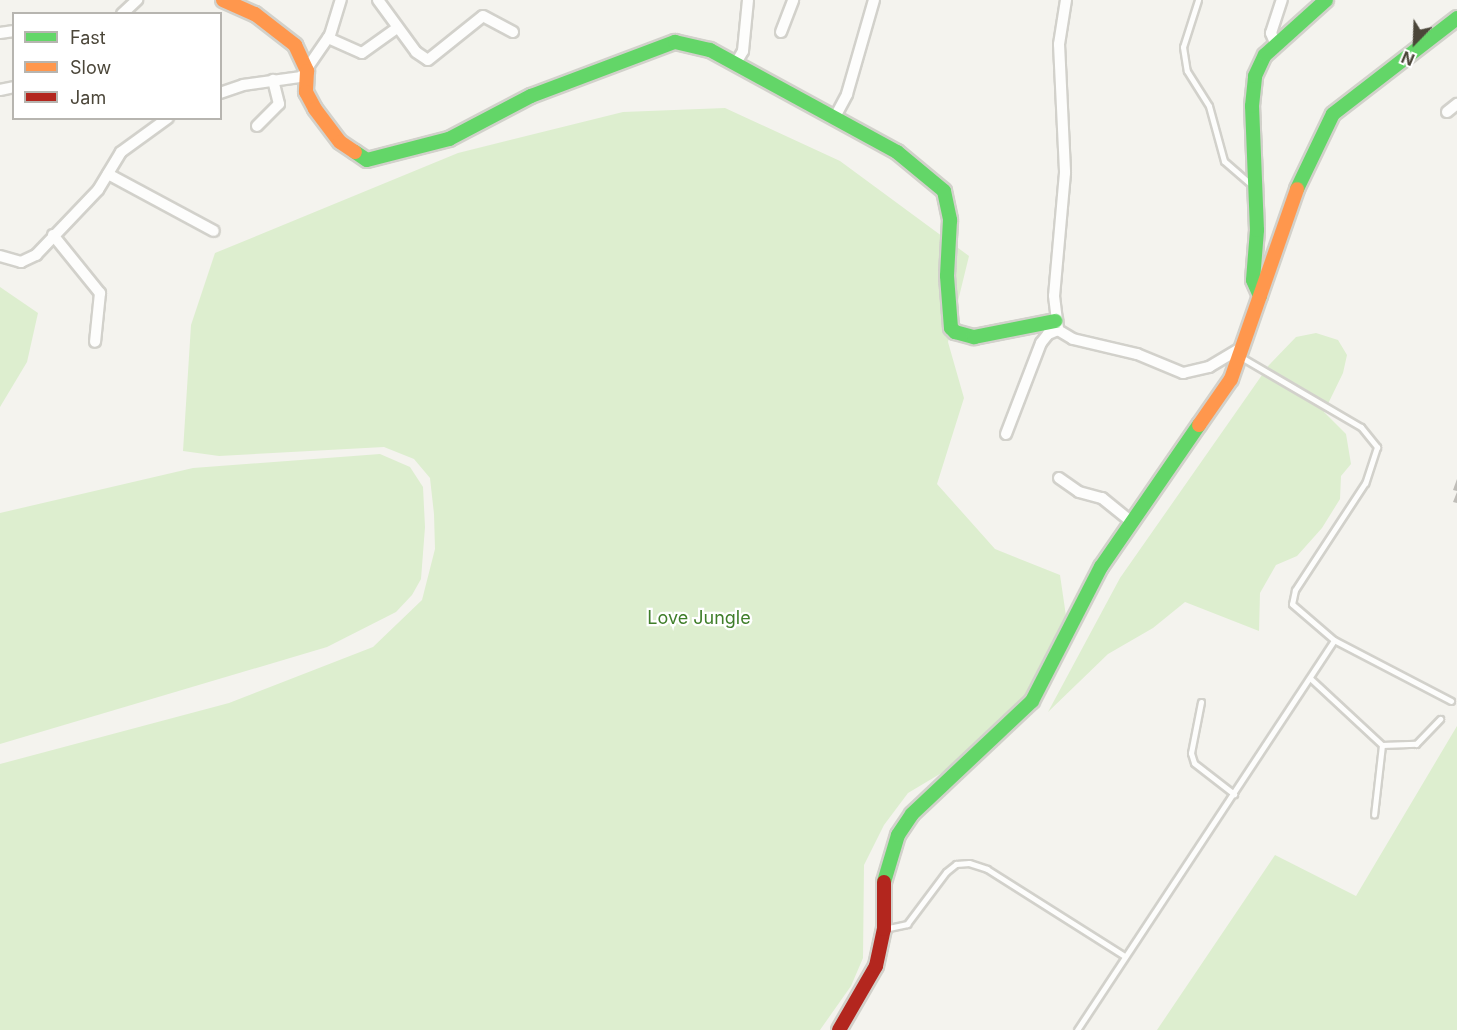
<!DOCTYPE html>
<style>
body{margin:0}
#map{position:relative;width:1457px;height:1030px;overflow:hidden;background:#f4f3ee;font-family:Inter,sans-serif}
div>[style]{position:absolute}
.green>*{inset:0;background:#ddeecf}
.roads{filter:drop-shadow(2px 0 #d2d1cb) drop-shadow(-2px 0 #d2d1cb) drop-shadow(0 2px #d2d1cb) drop-shadow(0 -2px #d2d1cb)}
.lane>*{height:5px;margin:-2.5px;padding:0 2.5px;transform-origin:2.5px;border-radius:2.5px;background:#fdfdfc}
.street>*{height:10px;margin:-5px;padding:0 5px;transform-origin:5px;border-radius:5px;background:#fdfdfc}
.fast>*{height:14px;margin:-7px;padding:0 7px;transform-origin:7px;border-radius:7px;background:#63d668}
.slow>*{height:14px;margin:-7px;padding:0 7px;transform-origin:7px;border-radius:7px;background:#ff974d}
.jam>*{height:14px;margin:-7px;padding:0 7px;transform-origin:7px;border-radius:7px;background:#b3261e}
.wall>*{inset:0;background:#bfbdb8}
span{translate:-50% -50%;white-space:nowrap;text-align:center;line-height:1.15;-webkit-text-stroke:4.5px #fff;paint-order:stroke}
.park-label{font-size:18px;color:#3f7e2a}
.legend{position:absolute;left:12px;top:12px;width:210px;height:108px;box-sizing:border-box;background:#fff;border:2px solid #b7b5b0;margin:0;padding:8px 10px;list-style:none;font-size:18px;color:#4b4639}
.legend li{display:flex;align-items:center;gap:12px;height:30px}
.legend b{width:30px;border:2px solid #b7b5b0}
.north{position:absolute;left:1385px;top:12px;width:60px;height:60px;-webkit-text-stroke:4px #fff;paint-order:stroke;rotate:203deg;font-size:16px;font-weight:700;line-height:24px;text-align:center;color:#4b4639}
.north::after{content:'';display:block;margin:auto;width:21px;height:27px;background:#4b4639;clip-path:polygon(50% 0,100% 100%,50% 72%,0 100%)}
</style>
<div id="map">
<div class="green">
<i style="clip-path:polygon(725px 108px,840px 161px,969px 256px,948px 342px,964px 398px,937px 484px,995px 549px,1060px 575px,1066px 616px,1035px 687px,965px 759px,908px 793px,884px 825px,864px 865px,863px 958px,851px 986px,820px 1030px,0 1030px,0 764px,229px 703px,373px 647px,422px 600px,435px 549px,434px 514px,430px 478px,414px 459px,384px 447px,219px 456px,183px 451px,191px 325px,215px 253px,458px 153px,623px 112px)"></i>
<i style="clip-path:polygon(0 287px,38px 313px,27px 362px,0 407px)"></i>
<i style="clip-path:polygon(1316px 333px,1338px 340px,1347px 355px,1343px 373px,1324px 412px,1346px 434px,1351px 464px,1341px 476px,1340px 499px,1322px 528px,1297px 556px,1276px 565px,1260px 593px,1259px 631px,1185px 602px,1153px 628px,1108px 654px,1048px 712px,1120px 578px,1269px 365px,1296px 337px)"></i>
<i style="clip-path:polygon(380px 454px,410px 467px,423px 487px,425px 527px,421px 579px,412px 595px,396px 612px,327px 647px,0 744px,0 513px,193px 468px)"></i>
<i style="clip-path:polygon(1457px 726px,1457px 1030px,1157px 1030px,1275px 855px,1356px 896px)"></i>
</div>
<div class="roads">
<div class="lane">
<i style="left:1198px;top:0;width:49px;rotate:107.7deg"></i>
<i style="left:1183px;top:47px;width:24px;rotate:81deg"></i>
<i style="left:1187px;top:71px;width:41px;rotate:57.8deg"></i>
<i style="left:1209px;top:106px;width:57px;rotate:74.7deg"></i>
<i style="left:1224px;top:161px;width:38px;rotate:41deg"></i>
<i style="left:1241px;top:357px;width:139px;rotate:30.3deg"></i>
<i style="left:1361px;top:427px;width:26px;rotate:51deg"></i>
<i style="left:1377px;top:447px;width:38px;rotate:108deg"></i>
<i style="left:1365px;top:483px;width:128px;rotate:123.2deg"></i>
<i style="left:1295px;top:590px;width:14px;rotate:102deg"></i>
<i style="left:1292px;top:604px;width:55px;rotate:40.6deg"></i>
<i style="left:1334px;top:640px;width:132px;rotate:27.5deg"></i>
<i style="left:1311px;top:679px;width:97px;rotate:42.9deg"></i>
<i style="left:1382px;top:745px;width:70px;rotate:96.5deg"></i>
<i style="left:1201px;top:702px;width:52px;rotate:101.1deg"></i>
<i style="left:1191px;top:753px;width:10px;rotate:73deg"></i>
<i style="left:1194px;top:763px;width:51px;rotate:37.8deg"></i>
<i style="left:1382px;top:745px;width:34px;rotate:-2deg"></i>
<i style="left:1416px;top:744px;width:35px;rotate:-46deg"></i>
<i style="left:884px;top:929px;width:24px;rotate:-12deg"></i>
<i style="left:907px;top:924px;width:65px;rotate:-53.1deg"></i>
<i style="left:946px;top:872px;width:13px;rotate:-39deg"></i>
<i style="left:956px;top:864px;width:13px;rotate:-4deg"></i>
<i style="left:969px;top:863px;width:19px;rotate:18deg"></i>
<i style="left:987px;top:869px;width:161px;rotate:32.3deg"></i>
<i style="left:1077px;top:1030px;width:467px;rotate:-56.6deg"></i>
</div>
<div class="street">
<i style="left:378px;top:0;width:64px;rotate:53.8deg"></i>
<i style="left:416px;top:52px;width:14px;rotate:34deg"></i>
<i style="left:428px;top:60px;width:70px;rotate:-38.7deg"></i>
<i style="left:483px;top:16px;width:34px;rotate:28deg"></i>
<i style="left:1066px;top:0;width:45px;rotate:99deg"></i>
<i style="left:1059px;top:44px;width:129px;rotate:87.3deg"></i>
<i style="left:1065px;top:173px;width:123px;rotate:95.1deg"></i>
<i style="left:1054px;top:296px;width:34px;rotate:83deg"></i>
<i style="left:1058px;top:330px;width:17px;rotate:31deg"></i>
<i style="left:1073px;top:339px;width:66px;rotate:13.2deg"></i>
<i style="left:1137px;top:354px;width:50px;rotate:22.4deg"></i>
<i style="left:1183px;top:373px;width:27px;rotate:-13deg"></i>
<i style="left:1209px;top:367px;width:39px;rotate:-31deg"></i>
<i style="left:122px;top:14px;width:21px;rotate:-43deg"></i>
<i style="left:781px;top:32px;width:34px;rotate:-69deg"></i>
<i style="left:0;top:33px;width:14px;rotate:-8deg"></i>
<i style="left:328px;top:38px;width:37px;rotate:24deg"></i>
<i style="left:362px;top:53px;width:43px;rotate:-35.5deg"></i>
<i style="left:1276px;top:45px;width:13px;rotate:-113deg"></i>
<i style="left:1271px;top:33px;width:35px;rotate:-72deg"></i>
<i style="left:736px;top:63px;width:14px;rotate:-60deg"></i>
<i style="left:743px;top:51px;width:51px;rotate:-84.4deg"></i>
<i style="left:0;top:90px;width:14px;rotate:-12deg"></i>
<i style="left:220px;top:93px;width:24px;rotate:-19deg"></i>
<i style="left:243px;top:85px;width:59px;rotate:-7.9deg"></i>
<i style="left:301px;top:77px;width:51px;rotate:-55.4deg"></i>
<i style="left:330px;top:35px;width:37px;rotate:-73deg"></i>
<i style="left:1447px;top:112px;width:13px;rotate:-39deg"></i>
<i style="left:835px;top:117px;width:26px;rotate:-62deg"></i>
<i style="left:847px;top:94px;width:98px;rotate:-74deg"></i>
<i style="left:257px;top:126px;width:31px;rotate:-45deg"></i>
<i style="left:279px;top:104px;width:25px;rotate:-104deg"></i>
<i style="left:108px;top:174px;width:120px;rotate:28.3deg"></i>
<i style="left:53px;top:235px;width:75px;rotate:51deg"></i>
<i style="left:100px;top:293px;width:49px;rotate:95.8deg"></i>
<i style="left:0;top:256px;width:22px;rotate:16deg"></i>
<i style="left:21px;top:262px;width:17px;rotate:-25deg"></i>
<i style="left:36px;top:255px;width:90px;rotate:-46.4deg"></i>
<i style="left:98px;top:190px;width:44px;rotate:-58.8deg"></i>
<i style="left:121px;top:152px;width:58px;rotate:-35.9deg"></i>
<i style="left:1006px;top:434px;width:97px;rotate:-69deg"></i>
<i style="left:1041px;top:343px;width:11px;rotate:-52deg"></i>
<i style="left:1048px;top:334px;width:11px;rotate:-22deg"></i>
<i style="left:1059px;top:478px;width:24px;rotate:35deg"></i>
<i style="left:1079px;top:492px;width:24px;rotate:15deg"></i>
<i style="left:1102px;top:498px;width:38px;rotate:39deg"></i>
</div>
<div class="fast">
<i style="left:355px;top:152px;width:14px;rotate:34deg"></i>
<i style="left:367px;top:160px;width:85px;rotate:-14.4deg"></i>
<i style="left:449px;top:139px;width:93px;rotate:-27.7deg"></i>
<i style="left:531px;top:96px;width:154px;rotate:-20.6deg"></i>
<i style="left:675px;top:42px;width:36px;rotate:13deg"></i>
<i style="left:710px;top:50px;width:213px;rotate:28.6deg"></i>
<i style="left:897px;top:152px;width:61px;rotate:39.7deg"></i>
<i style="left:944px;top:191px;width:30px;rotate:78deg"></i>
<i style="left:950px;top:220px;width:56px;rotate:93.1deg"></i>
<i style="left:947px;top:276px;width:52px;rotate:85.6deg"></i>
<i style="left:951px;top:328px;width:6px;rotate:45deg"></i>
<i style="left:955px;top:332px;width:20px;rotate:15deg"></i>
<i style="left:974px;top:337px;width:83px;rotate:-11.2deg"></i>
<i style="left:1297px;top:189px;width:83px;rotate:-64.4deg"></i>
<i style="left:1333px;top:114px;width:157px;rotate:-37.7deg"></i>
<i style="left:1260px;top:296px;width:17px;rotate:-114deg"></i>
<i style="left:1253px;top:280px;width:50px;rotate:-85.4deg"></i>
<i style="left:1257px;top:230px;width:124px;rotate:-92.3deg"></i>
<i style="left:1252px;top:106px;width:30px;rotate:-84deg"></i>
<i style="left:1255px;top:76px;width:23px;rotate:-65deg"></i>
<i style="left:1265px;top:55px;width:82px;rotate:-42deg"></i>
<i style="left:884px;top:882px;width:49px;rotate:-73.4deg"></i>
<i style="left:898px;top:835px;width:25px;rotate:-56deg"></i>
<i style="left:912px;top:814px;width:165px;rotate:-43.3deg"></i>
<i style="left:1032px;top:701px;width:151px;rotate:-62.8deg"></i>
<i style="left:1101px;top:567px;width:173px;rotate:-55.4deg"></i>
</div>
<div class="slow">
<i style="left:223px;top:0;width:35px;rotate:24deg"></i>
<i style="left:255px;top:14px;width:51px;rotate:37.8deg"></i>
<i style="left:295px;top:45px;width:29px;rotate:65deg"></i>
<i style="left:307px;top:71px;width:21px;rotate:93deg"></i>
<i style="left:306px;top:92px;width:19px;rotate:62deg"></i>
<i style="left:315px;top:109px;width:41px;rotate:52.9deg"></i>
<i style="left:340px;top:142px;width:18px;rotate:34deg"></i>
<i style="left:1199px;top:425px;width:56px;rotate:-55.2deg"></i>
<i style="left:1231px;top:379px;width:201px;rotate:-70.8deg"></i>
</div>
<div class="jam">
<i style="left:839px;top:1030px;width:74px;rotate:-60deg"></i>
<i style="left:876px;top:966px;width:38px;rotate:-78deg"></i>
<i style="left:884px;top:929px;width:47px;rotate:-90deg"></i>
</div>
</div>
<div class="wall">
<i style="clip-path:polygon(1457px 479px,1457px 491px,1453px 490px)"></i>
<i style="clip-path:polygon(1457px 492px,1457px 503px,1453px 502px)"></i>
</div>
<div class="park-label">
<span style="left:699px;top:618px">Love Jungle</span>
</div>
<ul class="legend">
<li><b style="height:8px;background:#63d668"></b>Fast</li>
<li><b style="height:8px;background:#ff974d"></b>Slow</li>
<li><b style="height:8px;background:#b3261e"></b>Jam</li>
</ul>
<div class="north">N</div>
</div>
